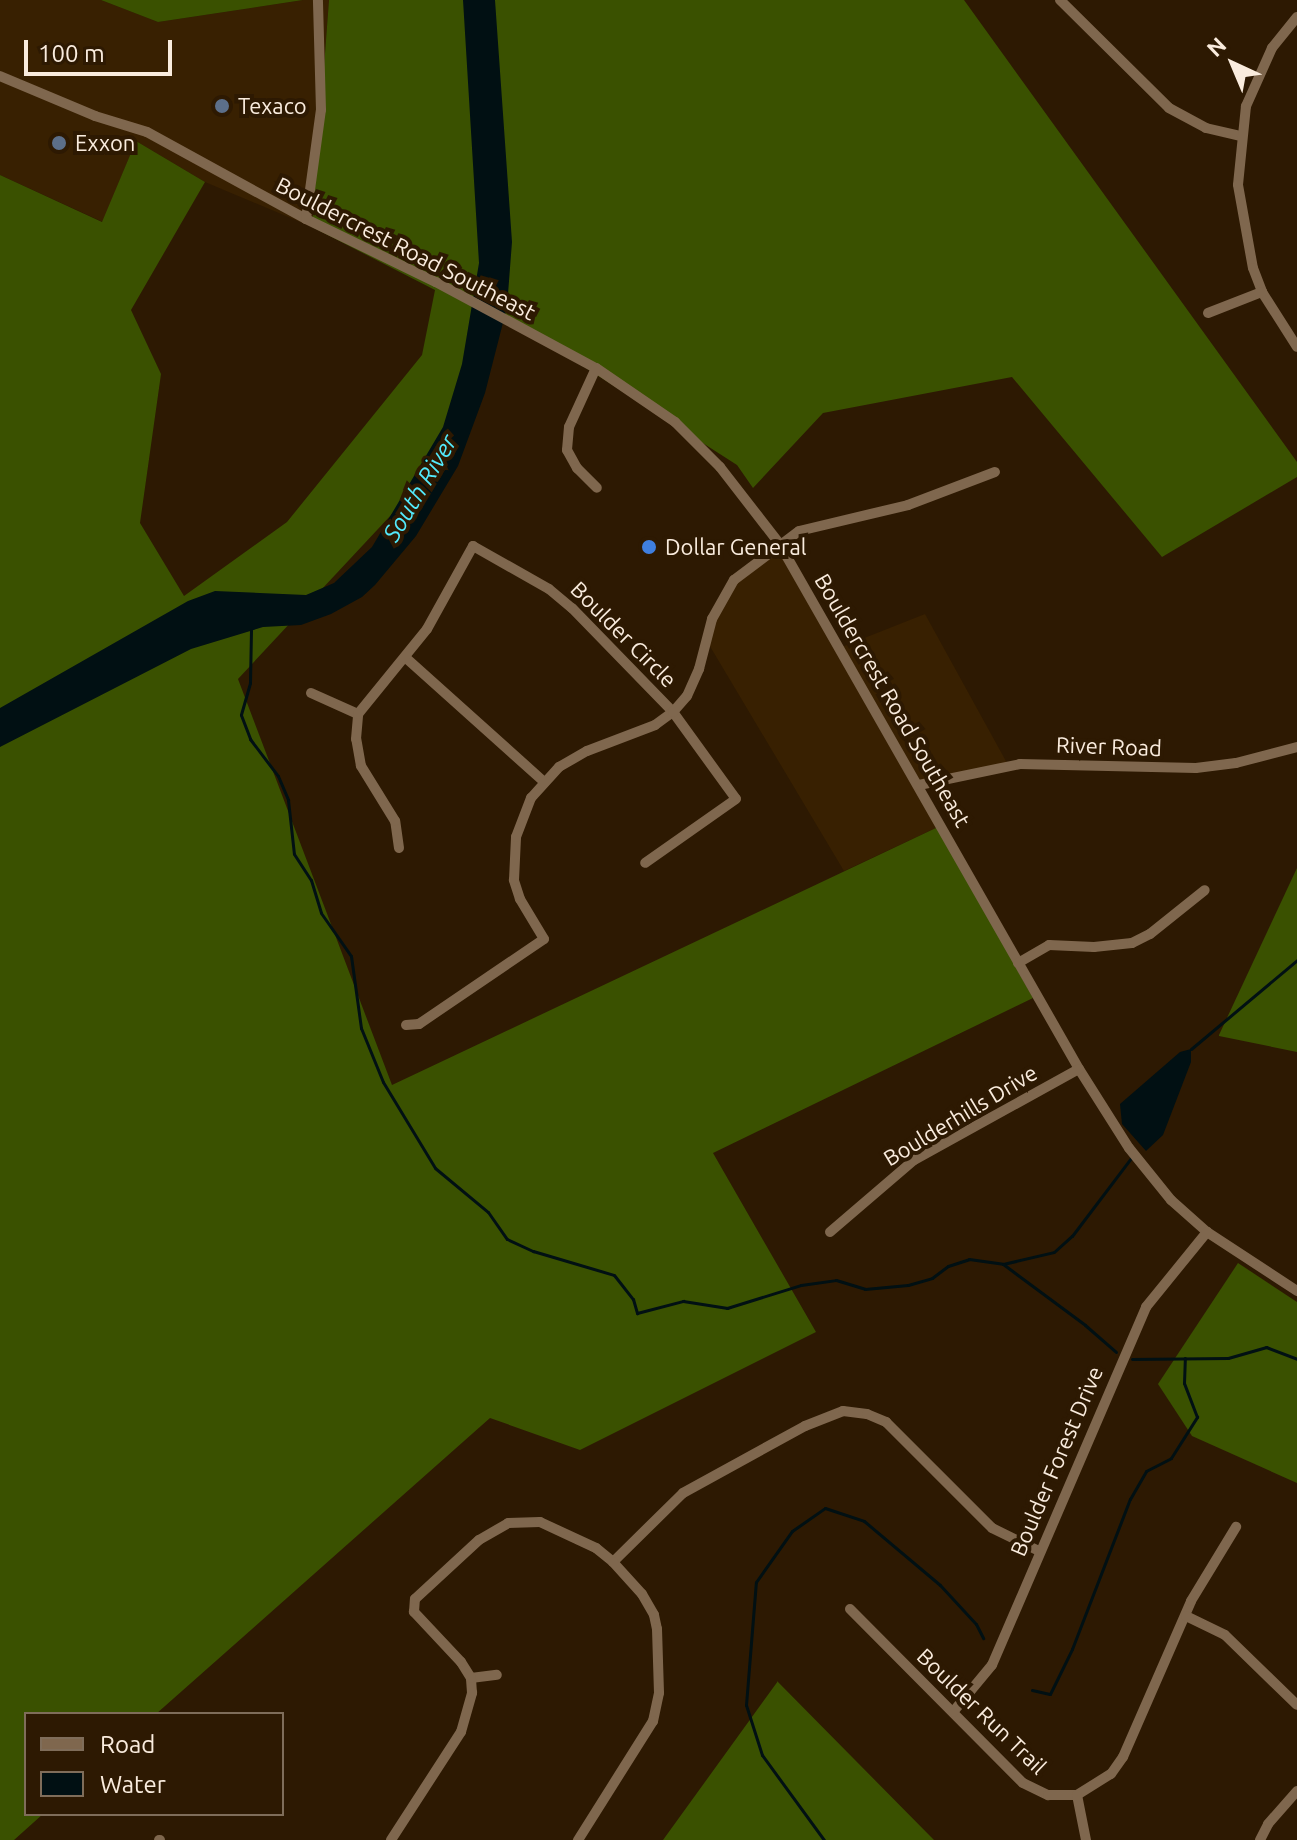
<!DOCTYPE html>
<style>
body{margin:0}
#map{position:relative;width:1297px;height:1840px;overflow:hidden;background:#2d1902;font-family:Ubuntu,sans-serif}
div>[style]{position:absolute}
.built>*{inset:0;background:#382001}
.forest>*{inset:0;background:#3a5100}
.water>*{inset:0;background:#011013}
.stream>*{height:3px;margin:-1.5px;padding:0 1.5px;transform-origin:1.5px;border-radius:1.5px;background:#011013}
.minor>*{height:10px;margin:-5px;padding:0 5px;transform-origin:5px;border-radius:5px;background:#7f674e}
.dots>*{width:22px;height:22px;translate:-50% -50%;box-sizing:border-box;border:4px solid #2d1902;border-radius:50%}
span{translate:-50% -50%;white-space:nowrap;text-align:center;line-height:1.15;-webkit-text-stroke:8px #2d1902;paint-order:stroke}
.poi-label{font-size:22px;color:#faecde}
.left{translate:0 -50%;text-align:left}
.street-label{font-size:22px;color:#faecde}
.water-label{font-size:24px;color:#53eafc;font-style:italic}
.legend{position:absolute;left:24px;top:1712px;width:260px;height:104px;box-sizing:border-box;background:#2d1902;border:2px solid #7f6d5a;margin:0;padding:10px 14px;list-style:none;font-size:24px;color:#faecde}
.legend li{display:flex;align-items:center;gap:16px;height:40px}
.legend b{width:40px;border:2px solid #7f6d5a}
.north{position:absolute;left:1193px;top:24px;width:80px;height:80px;-webkit-text-stroke:6px #2d1902;paint-order:stroke;rotate:316deg;font-size:22px;font-weight:700;line-height:32px;text-align:center;color:#faecde}
.north::after{content:'';display:block;margin:auto;width:28px;height:36px;background:#faecde;clip-path:polygon(50% 0,100% 100%,50% 72%,0 100%)}
.scale{position:absolute;left:24px;top:40px;width:148px;height:36px;box-sizing:border-box;border:4px solid #faecde;border-top:0;padding-left:10px;font-size:24px;line-height:28px;white-space:nowrap;color:#faecde;-webkit-text-stroke:6px #2d1902;paint-order:stroke}
</style>
<div id="map">
<div class="built">
<i style="clip-path:polygon(0 0,101px 0,158px 22px,303px 0,329px 0,312px 227px,205px 182px,136px 141px,103px 222px,0 175px)"></i>
<i style="clip-path:polygon(776px 544px,839px 648px,925px 614px,1007px 763px,918px 789px,938px 827px,844px 871px,705px 638px,724px 589px)"></i>
</div>
<div class="forest">
<i style="clip-path:polygon(101px 0,303px 0,158px 22px)"></i>
<i style="clip-path:polygon(329px 0,964px 0,1297px 462px,1297px 477px,1162px 557px,1012px 377px,823px 413px,753px 488px,737px 465px,505px 316px,462px 439px,238px 679px,392px 1085px,938px 827px,1033px 998px,713px 1153px,816px 1332px,580px 1450px,490px 1418px,156px 1714px,26px 1714px,26px 1814px,43px 1814px,14px 1840px,0 1840px,0 175px,102px 222px,136px 141px,205px 182px,131px 310px,161px 374px,140px 523px,184px 596px,287px 522px,422px 355px,435px 290px,312px 227px)"></i>
<i style="clip-path:polygon(1297px 868px,1297px 1052px,1219px 1036px,1219px 1035px)"></i>
<i style="clip-path:polygon(1238px 1263px,1297px 1302px,1297px 1483px,1192px 1436px,1158px 1384px)"></i>
<i style="clip-path:polygon(778px 1681px,778px 1682px,934px 1840px,663px 1840px)"></i>
</div>
<div class="water">
<i style="clip-path:polygon(463px 0,495px 0,512px 242px,507px 307px,485px 393px,458px 466px,416px 536px,375px 585px,362px 597px,331px 614px,301px 625px,263px 627px,191px 649px,0 747px,0 708px,188px 601px,215px 591px,306px 595px,334px 583px,372px 547px,443px 427px,462px 364px,479px 263px)"></i>
<i style="clip-path:polygon(1191px 1049px,1191px 1062px,1163px 1135px,1146px 1151px,1122px 1124px,1120px 1104px,1180px 1052px)"></i>
</div>
<div class="stream">
<i style="left:251px;top:630px;width:53px;rotate:91.1deg"></i>
<i style="left:250px;top:683px;width:33px;rotate:106deg"></i>
<i style="left:241px;top:715px;width:26px;rotate:69deg"></i>
<i style="left:250px;top:739px;width:46px;rotate:52.9deg"></i>
<i style="left:278px;top:776px;width:26px;rotate:67deg"></i>
<i style="left:288px;top:800px;width:54px;rotate:83.7deg"></i>
<i style="left:294px;top:854px;width:31px;rotate:57deg"></i>
<i style="left:311px;top:880px;width:34px;rotate:73deg"></i>
<i style="left:321px;top:913px;width:52px;rotate:55.1deg"></i>
<i style="left:351px;top:956px;width:73px;rotate:82.1deg"></i>
<i style="left:361px;top:1028px;width:58px;rotate:67.8deg"></i>
<i style="left:383px;top:1082px;width:100px;rotate:58.8deg"></i>
<i style="left:435px;top:1168px;width:69px;rotate:39.7deg"></i>
<i style="left:488px;top:1212px;width:33px;rotate:55deg"></i>
<i style="left:507px;top:1239px;width:29px;rotate:25deg"></i>
<i style="left:533px;top:1251px;width:84px;rotate:16.5deg"></i>
<i style="left:614px;top:1275px;width:31px;rotate:52deg"></i>
<i style="left:633px;top:1299px;width:15px;rotate:74deg"></i>
<i style="left:637px;top:1313px;width:48px;rotate:-14.6deg"></i>
<i style="left:683px;top:1301px;width:45px;rotate:9deg"></i>
<i style="left:727px;top:1308px;width:77px;rotate:-17.3deg"></i>
<i style="left:801px;top:1285px;width:35px;rotate:-8deg"></i>
<i style="left:836px;top:1280px;width:30px;rotate:17deg"></i>
<i style="left:865px;top:1289px;width:43px;rotate:-5.3deg"></i>
<i style="left:908px;top:1285px;width:25px;rotate:-16deg"></i>
<i style="left:932px;top:1278px;width:20px;rotate:-37deg"></i>
<i style="left:948px;top:1266px;width:22px;rotate:-18deg"></i>
<i style="left:969px;top:1259px;width:34px;rotate:8deg"></i>
<i style="left:1003px;top:1264px;width:52px;rotate:-13.2deg"></i>
<i style="left:1054px;top:1252px;width:24px;rotate:-42deg"></i>
<i style="left:1072px;top:1236px;width:98px;rotate:-52.9deg"></i>
<i style="left:1191px;top:1049px;width:138px;rotate:-40deg"></i>
<i style="left:1003px;top:1264px;width:102px;rotate:36.6deg"></i>
<i style="left:1085px;top:1325px;width:41px;rotate:41.1deg"></i>
<i style="left:1132px;top:1359px;width:96px;rotate:-0.6deg"></i>
<i style="left:1228px;top:1358px;width:40px;rotate:-16deg"></i>
<i style="left:1266px;top:1347px;width:33px;rotate:21deg"></i>
<i style="left:1032px;top:1690px;width:18px;rotate:13deg"></i>
<i style="left:1050px;top:1694px;width:50px;rotate:-63.9deg"></i>
<i style="left:1072px;top:1649px;width:161px;rotate:-68.9deg"></i>
<i style="left:1130px;top:1499px;width:32px;rotate:-60deg"></i>
<i style="left:1146px;top:1471px;width:28px;rotate:-27deg"></i>
<i style="left:1171px;top:1458px;width:49px;rotate:-57.6deg"></i>
<i style="left:1197px;top:1417px;width:36px;rotate:-111deg"></i>
<i style="left:1184px;top:1383px;width:25px;rotate:-88deg"></i>
<i style="left:824px;top:1840px;width:105px;rotate:-126.1deg"></i>
<i style="left:762px;top:1755px;width:52px;rotate:-107.7deg"></i>
<i style="left:746px;top:1705px;width:123px;rotate:-85.4deg"></i>
<i style="left:756px;top:1582px;width:62px;rotate:-54.8deg"></i>
<i style="left:792px;top:1531px;width:40px;rotate:-34.9deg"></i>
<i style="left:825px;top:1508px;width:41px;rotate:18.4deg"></i>
<i style="left:864px;top:1521px;width:99px;rotate:40.1deg"></i>
<i style="left:940px;top:1585px;width:53px;rotate:47.3deg"></i>
<i style="left:976px;top:1624px;width:16px;rotate:63deg"></i>
</div>
<div class="minor">
<i style="left:1060px;top:0;width:153px;rotate:44.7deg"></i>
<i style="left:1169px;top:108px;width:42px;rotate:28.4deg"></i>
<i style="left:1206px;top:128px;width:36px;rotate:13deg"></i>
<i style="left:1297px;top:17px;width:40px;rotate:129deg"></i>
<i style="left:1272px;top:48px;width:64px;rotate:114.1deg"></i>
<i style="left:1246px;top:106px;width:79px;rotate:95.8deg"></i>
<i style="left:1238px;top:185px;width:84px;rotate:79.8deg"></i>
<i style="left:1253px;top:268px;width:26px;rotate:69deg"></i>
<i style="left:1262px;top:292px;width:65px;rotate:57.5deg"></i>
<i style="left:0;top:76px;width:103px;rotate:22.8deg"></i>
<i style="left:95px;top:116px;width:54px;rotate:17.1deg"></i>
<i style="left:147px;top:132px;width:181px;rotate:28.7deg"></i>
<i style="left:306px;top:219px;width:144px;rotate:25.9deg"></i>
<i style="left:436px;top:282px;width:182px;rotate:28.3deg"></i>
<i style="left:596px;top:368px;width:96px;rotate:34.4deg"></i>
<i style="left:675px;top:422px;width:64px;rotate:45deg"></i>
<i style="left:720px;top:467px;width:96px;rotate:52.2deg"></i>
<i style="left:779px;top:543px;width:606px;rotate:60.3deg"></i>
<i style="left:1079px;top:1069px;width:93px;rotate:57.7deg"></i>
<i style="left:1129px;top:1148px;width:67px;rotate:51.1deg"></i>
<i style="left:1171px;top:1200px;width:48px;rotate:41.6deg"></i>
<i style="left:1207px;top:1232px;width:108px;rotate:33.2deg"></i>
<i style="left:306px;top:219px;width:110px;rotate:-82.2deg"></i>
<i style="left:321px;top:110px;width:110px;rotate:-91.6deg"></i>
<i style="left:1208px;top:313px;width:58px;rotate:-21.3deg"></i>
<i style="left:596px;top:368px;width:65px;rotate:114.6deg"></i>
<i style="left:569px;top:427px;width:23px;rotate:95deg"></i>
<i style="left:567px;top:450px;width:21px;rotate:61deg"></i>
<i style="left:577px;top:468px;width:28px;rotate:45deg"></i>
<i style="left:406px;top:658px;width:184px;rotate:41.9deg"></i>
<i style="left:311px;top:693px;width:51px;rotate:24.1deg"></i>
<i style="left:919px;top:785px;width:103px;rotate:-11.7deg"></i>
<i style="left:1020px;top:764px;width:176px;rotate:1.3deg"></i>
<i style="left:1196px;top:768px;width:40px;rotate:-7.1deg"></i>
<i style="left:1236px;top:763px;width:63px;rotate:-14.7deg"></i>
<i style="left:399px;top:848px;width:27px;rotate:-98deg"></i>
<i style="left:395px;top:821px;width:65px;rotate:-121.7deg"></i>
<i style="left:361px;top:766px;width:27px;rotate:-100deg"></i>
<i style="left:356px;top:739px;width:25px;rotate:-85deg"></i>
<i style="left:358px;top:714px;width:109px;rotate:-50.9deg"></i>
<i style="left:427px;top:629px;width:95px;rotate:-61deg"></i>
<i style="left:473px;top:546px;width:87px;rotate:29.5deg"></i>
<i style="left:549px;top:589px;width:30px;rotate:40deg"></i>
<i style="left:572px;top:608px;width:145px;rotate:45.8deg"></i>
<i style="left:673px;top:712px;width:107px;rotate:54.1deg"></i>
<i style="left:736px;top:799px;width:111px;rotate:144.9deg"></i>
<i style="left:1018px;top:963px;width:36px;rotate:-30deg"></i>
<i style="left:1049px;top:945px;width:45px;rotate:2.5deg"></i>
<i style="left:1094px;top:947px;width:38px;rotate:-6deg"></i>
<i style="left:1132px;top:943px;width:20px;rotate:-27deg"></i>
<i style="left:1150px;top:934px;width:70px;rotate:-38.7deg"></i>
<i style="left:406px;top:1025px;width:13px;rotate:-4deg"></i>
<i style="left:419px;top:1024px;width:151px;rotate:-34.2deg"></i>
<i style="left:544px;top:939px;width:47px;rotate:-121deg"></i>
<i style="left:520px;top:899px;width:20px;rotate:-108deg"></i>
<i style="left:514px;top:880px;width:43px;rotate:-87.3deg"></i>
<i style="left:516px;top:837px;width:42px;rotate:-69deg"></i>
<i style="left:531px;top:798px;width:42px;rotate:-47.9deg"></i>
<i style="left:559px;top:767px;width:32px;rotate:-30deg"></i>
<i style="left:587px;top:751px;width:73px;rotate:-20.9deg"></i>
<i style="left:655px;top:725px;width:22px;rotate:-36deg"></i>
<i style="left:673px;top:712px;width:21px;rotate:-49deg"></i>
<i style="left:687px;top:696px;width:30px;rotate:-66deg"></i>
<i style="left:699px;top:669px;width:52px;rotate:-75.4deg"></i>
<i style="left:712px;top:619px;width:45px;rotate:-60.6deg"></i>
<i style="left:734px;top:580px;width:81px;rotate:-37deg"></i>
<i style="left:799px;top:531px;width:112px;rotate:-13.4deg"></i>
<i style="left:908px;top:505px;width:93px;rotate:-20.8deg"></i>
<i style="left:830px;top:1232px;width:111px;rotate:-40.6deg"></i>
<i style="left:914px;top:1160px;width:188px;rotate:-28.9deg"></i>
<i style="left:613px;top:1562px;width:98px;rotate:-44.6deg"></i>
<i style="left:683px;top:1493px;width:139px;rotate:-28.8deg"></i>
<i style="left:805px;top:1426px;width:41px;rotate:-21.5deg"></i>
<i style="left:843px;top:1411px;width:24px;rotate:7deg"></i>
<i style="left:867px;top:1414px;width:21px;rotate:23deg"></i>
<i style="left:886px;top:1422px;width:150px;rotate:45deg"></i>
<i style="left:992px;top:1528px;width:52px;rotate:26.1deg"></i>
<i style="left:850px;top:1609px;width:245px;rotate:45.2deg"></i>
<i style="left:1023px;top:1783px;width:28px;rotate:26deg"></i>
<i style="left:1048px;top:1795px;width:29px"></i>
<i style="left:1077px;top:1795px;width:40px;rotate:-32deg"></i>
<i style="left:1111px;top:1774px;width:21px;rotate:-55deg"></i>
<i style="left:1123px;top:1757px;width:170px;rotate:-66.4deg"></i>
<i style="left:1191px;top:1601px;width:87px;rotate:-58.7deg"></i>
<i style="left:1186px;top:1616px;width:43px;rotate:26deg"></i>
<i style="left:1225px;top:1635px;width:100px;rotate:44.2deg"></i>
<i style="left:471px;top:1678px;width:26px;rotate:-7deg"></i>
<i style="left:953px;top:1712px;width:61px;rotate:-50.3deg"></i>
<i style="left:992px;top:1665px;width:390px;rotate:-66.7deg"></i>
<i style="left:1146px;top:1307px;width:97px;rotate:-50.9deg"></i>
<i style="left:1077px;top:1795px;width:46px;rotate:78.7deg"></i>
<i style="left:159px;top:1840px;width:1px"></i>
<i style="left:391px;top:1840px;width:129px;rotate:-57.1deg"></i>
<i style="left:461px;top:1732px;width:41px;rotate:-74.2deg"></i>
<i style="left:472px;top:1693px;width:15px;rotate:-94deg"></i>
<i style="left:471px;top:1678px;width:19px;rotate:-122deg"></i>
<i style="left:461px;top:1662px;width:69px;rotate:-133.2deg"></i>
<i style="left:414px;top:1612px;width:13px;rotate:-86deg"></i>
<i style="left:415px;top:1599px;width:87px;rotate:-42.7deg"></i>
<i style="left:479px;top:1540px;width:34px;rotate:-30deg"></i>
<i style="left:508px;top:1523px;width:32px;rotate:-2deg"></i>
<i style="left:540px;top:1522px;width:62px;rotate:24.9deg"></i>
<i style="left:596px;top:1548px;width:22px;rotate:39deg"></i>
<i style="left:613px;top:1562px;width:43px;rotate:47.8deg"></i>
<i style="left:642px;top:1594px;width:24px;rotate:60deg"></i>
<i style="left:654px;top:1615px;width:14px;rotate:78deg"></i>
<i style="left:657px;top:1629px;width:64px;rotate:88.2deg"></i>
<i style="left:659px;top:1693px;width:29px;rotate:102deg"></i>
<i style="left:653px;top:1721px;width:141px;rotate:122.2deg"></i>
<i style="left:1260px;top:1840px;width:18px;rotate:-63deg"></i>
<i style="left:1268px;top:1824px;width:44px;rotate:-48.7deg"></i>
</div>
<div class="dots">
<i style="left:222px;top:106px;background:#5c6f8a"></i>
<i style="left:59px;top:143px;background:#5c6f8a"></i>
<i style="left:649px;top:547px;background:#3f7fe0"></i>
</div>
<div class="poi-label">
<span class="left" style="left:238px;top:106px">Texaco</span>
<span class="left" style="left:75px;top:143px">Exxon</span>
<span class="left" style="left:665px;top:547px">Dollar General</span>
</div>
<div class="street-label">
<span style="left:406px;top:248px;rotate:27deg">Bouldercrest Road Southeast</span>
<span style="left:624px;top:634px;rotate:45deg">Boulder Circle</span>
<span style="left:893px;top:700px;rotate:60deg">Bouldercrest Road Southeast</span>
<span style="left:1109px;top:746px;rotate:2deg">River Road</span>
<span style="left:960px;top:1115px;rotate:-31deg">Boulderhills Drive</span>
<span style="left:1056px;top:1461px;rotate:-67deg">Boulder Forest Drive</span>
<span style="left:982px;top:1711px;rotate:44deg">Boulder Run Trail</span>
</div>
<div class="water-label">
<span style="left:420px;top:488px;rotate:-59deg">South River</span>
</div>
<ul class="legend">
<li><b style="height:10px;background:#7f674e"></b>Road</li>
<li><b style="height:22px;background:#011013"></b>Water</li>
</ul>
<div class="north">N</div>
<div class="scale">100 m</div>
</div>
